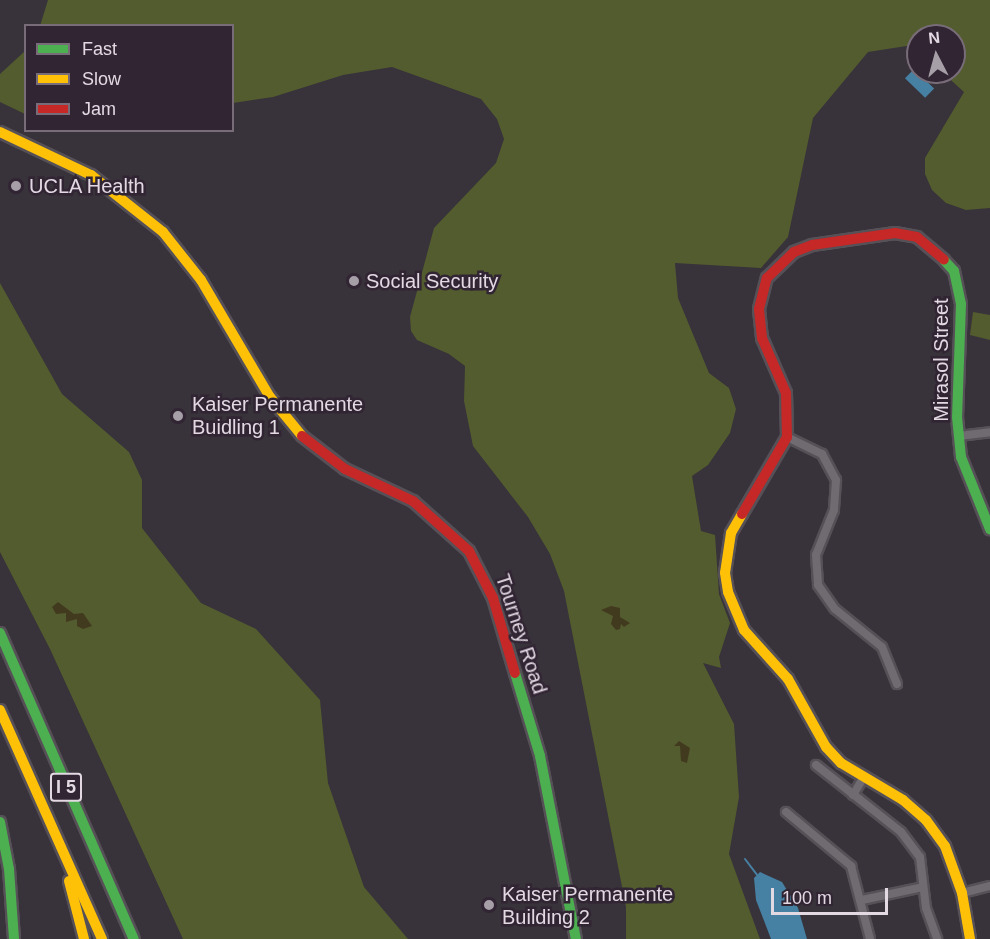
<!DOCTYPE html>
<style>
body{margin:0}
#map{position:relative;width:990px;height:939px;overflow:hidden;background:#38323a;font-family:Helvetica,sans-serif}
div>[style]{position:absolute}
.green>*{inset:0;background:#535c2e}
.sand>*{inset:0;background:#423a1f}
.water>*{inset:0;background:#4681a3;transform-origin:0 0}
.stream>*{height:2px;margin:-1px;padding:0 1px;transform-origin:1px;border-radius:1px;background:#4681a3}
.roads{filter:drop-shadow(2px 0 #565057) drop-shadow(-2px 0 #565057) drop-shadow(0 2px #565057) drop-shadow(0 -2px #565057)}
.street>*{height:8px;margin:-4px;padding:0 4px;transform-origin:4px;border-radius:4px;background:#706b71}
.fast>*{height:10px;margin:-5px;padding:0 5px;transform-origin:5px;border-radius:5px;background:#4caf50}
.slow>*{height:10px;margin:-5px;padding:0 5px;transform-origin:5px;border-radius:5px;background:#ffc107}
.jam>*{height:10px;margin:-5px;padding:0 5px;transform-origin:5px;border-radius:5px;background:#c62828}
.dots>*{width:16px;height:16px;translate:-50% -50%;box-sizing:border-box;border:3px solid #312433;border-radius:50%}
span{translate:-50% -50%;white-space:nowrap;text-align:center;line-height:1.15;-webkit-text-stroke:5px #312433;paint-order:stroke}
.shield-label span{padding:2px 4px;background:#312433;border:2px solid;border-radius:4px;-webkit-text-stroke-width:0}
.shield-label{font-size:18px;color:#e2d9e3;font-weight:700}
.poi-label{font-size:20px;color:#e2d9e3}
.left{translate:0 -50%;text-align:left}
.street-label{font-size:20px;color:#e2d9e3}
.legend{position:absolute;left:24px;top:24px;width:210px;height:108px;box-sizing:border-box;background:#312433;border:2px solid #786c79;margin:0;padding:8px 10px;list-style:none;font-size:18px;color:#e2d9e3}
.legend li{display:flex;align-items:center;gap:12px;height:30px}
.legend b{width:30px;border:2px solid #786c79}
.north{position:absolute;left:906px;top:24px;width:60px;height:60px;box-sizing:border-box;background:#312433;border:2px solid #786c79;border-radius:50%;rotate:354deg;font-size:16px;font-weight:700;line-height:24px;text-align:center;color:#e2d9e3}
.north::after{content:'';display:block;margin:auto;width:21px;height:27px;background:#a69fa8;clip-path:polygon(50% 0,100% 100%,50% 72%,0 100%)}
.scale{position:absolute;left:771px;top:888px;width:117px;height:27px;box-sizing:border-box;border:3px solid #e2d9e3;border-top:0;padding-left:8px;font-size:18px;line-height:21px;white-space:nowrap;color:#e2d9e3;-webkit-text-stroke:4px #312433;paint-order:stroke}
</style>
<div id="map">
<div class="green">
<i style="clip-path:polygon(48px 0,990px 0,990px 208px,966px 210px,946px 203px,932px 190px,925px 174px,925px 158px,964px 92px,942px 72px,954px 72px,954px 36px,918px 36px,918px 50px,913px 45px,868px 52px,813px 118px,788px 237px,761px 268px,675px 263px,678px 298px,709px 373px,729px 388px,736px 409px,730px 433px,708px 465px,692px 476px,701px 531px,715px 535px,719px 594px,730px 623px,719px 657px,721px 668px,703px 663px,734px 724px,739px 797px,729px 854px,760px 939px,626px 939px,626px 907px,564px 591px,550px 554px,528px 517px,473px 446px,464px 401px,465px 366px,449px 354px,417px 340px,411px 331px,410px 317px,434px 228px,496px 163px,504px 139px,497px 119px,481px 99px,392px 67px,343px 75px,273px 97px,233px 103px,232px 26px,40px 26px)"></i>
<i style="clip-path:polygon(25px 51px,25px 114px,0 102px,0 74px)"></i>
<i style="clip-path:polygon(0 283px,62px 394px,129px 452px,142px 480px,142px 528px,201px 603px,256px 629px,320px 700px,328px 783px,364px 887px,408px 939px,183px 939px,50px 649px,0 552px)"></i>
<i style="clip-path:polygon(973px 312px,990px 315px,990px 340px,970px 335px)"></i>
</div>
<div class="sand">
<i style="clip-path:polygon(58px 602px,74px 614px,83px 613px,92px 626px,83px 629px,77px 626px,77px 619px,66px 622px,66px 613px,56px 614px,52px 607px)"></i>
<i style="clip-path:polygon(611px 606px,620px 608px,620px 617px,630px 623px,624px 627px,621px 624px,620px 629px,616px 630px,611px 624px,613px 616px,601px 610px)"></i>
<i style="clip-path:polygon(679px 741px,690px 748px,687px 763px,681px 761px,680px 746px,674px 746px)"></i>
</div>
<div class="water">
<i style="left:914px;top:69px;width:28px;height:13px;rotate:44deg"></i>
<i style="clip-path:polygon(760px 872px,782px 882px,798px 908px,807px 939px,771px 939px,756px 900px,754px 878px)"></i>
</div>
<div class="stream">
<i style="left:745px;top:859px;width:20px;rotate:53deg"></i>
</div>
<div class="roads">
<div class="street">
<i style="left:959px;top:436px;width:31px;rotate:-7deg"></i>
<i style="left:787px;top:437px;width:39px;rotate:26deg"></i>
<i style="left:822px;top:454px;width:30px;rotate:62deg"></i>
<i style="left:836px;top:480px;width:30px;rotate:94deg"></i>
<i style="left:834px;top:510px;width:48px;rotate:111.8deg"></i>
<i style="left:816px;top:555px;width:30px;rotate:86deg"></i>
<i style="left:818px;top:585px;width:29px;rotate:55deg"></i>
<i style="left:835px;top:609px;width:60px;rotate:39deg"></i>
<i style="left:882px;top:647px;width:40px;rotate:68deg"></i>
<i style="left:816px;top:765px;width:108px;rotate:38.2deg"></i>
<i style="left:901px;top:832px;width:31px;rotate:53deg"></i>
<i style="left:920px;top:857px;width:51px;rotate:83.3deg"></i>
<i style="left:926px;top:908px;width:33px;rotate:70deg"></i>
<i style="left:853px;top:795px;width:21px;rotate:-59deg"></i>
<i style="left:786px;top:812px;width:85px;rotate:39.7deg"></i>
<i style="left:851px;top:866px;width:75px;rotate:75.4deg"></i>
<i style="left:962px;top:893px;width:29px;rotate:-14deg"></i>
<i style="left:862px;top:900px;width:62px;rotate:-12deg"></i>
</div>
<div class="fast">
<i style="left:944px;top:260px;width:15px;rotate:48deg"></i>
<i style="left:954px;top:271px;width:34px;rotate:78deg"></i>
<i style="left:961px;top:304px;width:113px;rotate:92deg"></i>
<i style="left:957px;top:417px;width:40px;rotate:84.3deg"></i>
<i style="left:961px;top:457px;width:78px;rotate:68.1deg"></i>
<i style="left:0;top:633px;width:334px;rotate:66.4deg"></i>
<i style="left:515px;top:673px;width:87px;rotate:73.2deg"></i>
<i style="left:540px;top:756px;width:187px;rotate:78.9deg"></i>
<i style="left:0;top:822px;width:48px;rotate:79.2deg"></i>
<i style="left:9px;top:869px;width:70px;rotate:85.9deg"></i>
</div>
<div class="slow">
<i style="left:0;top:132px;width:101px;rotate:25.3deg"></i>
<i style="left:91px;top:175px;width:92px;rotate:38.4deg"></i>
<i style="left:163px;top:232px;width:61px;rotate:51.6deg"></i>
<i style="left:201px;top:280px;width:136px;rotate:59.5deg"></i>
<i style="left:270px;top:397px;width:50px;rotate:50.6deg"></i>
<i style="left:742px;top:514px;width:22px;rotate:120deg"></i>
<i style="left:731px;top:533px;width:40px;rotate:98.5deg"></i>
<i style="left:725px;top:573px;width:19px;rotate:81deg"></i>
<i style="left:728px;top:592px;width:41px;rotate:67.2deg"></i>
<i style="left:744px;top:630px;width:66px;rotate:48.1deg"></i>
<i style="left:788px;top:679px;width:78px;rotate:60.8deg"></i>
<i style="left:826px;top:747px;width:22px;rotate:47deg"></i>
<i style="left:841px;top:763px;width:72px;rotate:30.8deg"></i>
<i style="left:903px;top:800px;width:30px;rotate:41deg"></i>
<i style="left:926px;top:820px;width:32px;rotate:54deg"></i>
<i style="left:945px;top:846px;width:50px;rotate:70.1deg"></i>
<i style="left:962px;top:893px;width:47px;rotate:80.1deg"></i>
<i style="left:0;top:710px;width:251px;rotate:66deg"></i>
<i style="left:69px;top:881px;width:60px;rotate:75.5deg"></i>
</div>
<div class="jam">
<i style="left:302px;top:436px;width:54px;rotate:37.5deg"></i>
<i style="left:345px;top:469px;width:75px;rotate:25.2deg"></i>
<i style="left:413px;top:501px;width:75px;rotate:41.8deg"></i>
<i style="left:469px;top:551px;width:53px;rotate:62.9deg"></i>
<i style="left:493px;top:598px;width:78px;rotate:73.7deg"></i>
<i style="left:742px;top:514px;width:89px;rotate:-59.7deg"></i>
<i style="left:787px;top:437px;width:44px;rotate:-91.3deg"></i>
<i style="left:786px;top:393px;width:60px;rotate:-113.6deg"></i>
<i style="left:762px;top:338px;width:29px;rotate:-96deg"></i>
<i style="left:759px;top:309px;width:32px;rotate:-76deg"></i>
<i style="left:767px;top:278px;width:37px;rotate:-44deg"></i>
<i style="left:794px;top:252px;width:19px;rotate:-21deg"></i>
<i style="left:812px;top:245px;width:84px;rotate:-8.2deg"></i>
<i style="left:895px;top:233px;width:22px;rotate:10deg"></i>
<i style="left:917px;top:237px;width:35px;rotate:40deg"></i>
</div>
</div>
<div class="dots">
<i style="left:16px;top:186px;background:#a69fa8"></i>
<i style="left:354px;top:281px;background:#a69fa8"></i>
<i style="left:178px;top:416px;background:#a69fa8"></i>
<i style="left:489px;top:905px;background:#a69fa8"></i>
</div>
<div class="shield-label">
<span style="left:66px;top:787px">I 5</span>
</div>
<div class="poi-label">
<span class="left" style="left:29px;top:186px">UCLA Health</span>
<span class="left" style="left:366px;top:281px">Social Security</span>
<span class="left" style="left:192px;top:416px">Kaiser Permanente<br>Buidling 1</span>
<span class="left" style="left:502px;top:906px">Kaiser Permanente<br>Building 2</span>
</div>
<div class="street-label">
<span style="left:941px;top:360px;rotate:-90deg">Mirasol Street</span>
<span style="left:521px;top:634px;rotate:72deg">Tourney Road</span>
</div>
<ul class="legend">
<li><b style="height:8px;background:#4caf50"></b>Fast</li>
<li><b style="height:8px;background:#ffc107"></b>Slow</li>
<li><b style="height:8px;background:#c62828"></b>Jam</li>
</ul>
<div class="north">N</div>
<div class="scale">100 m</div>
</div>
